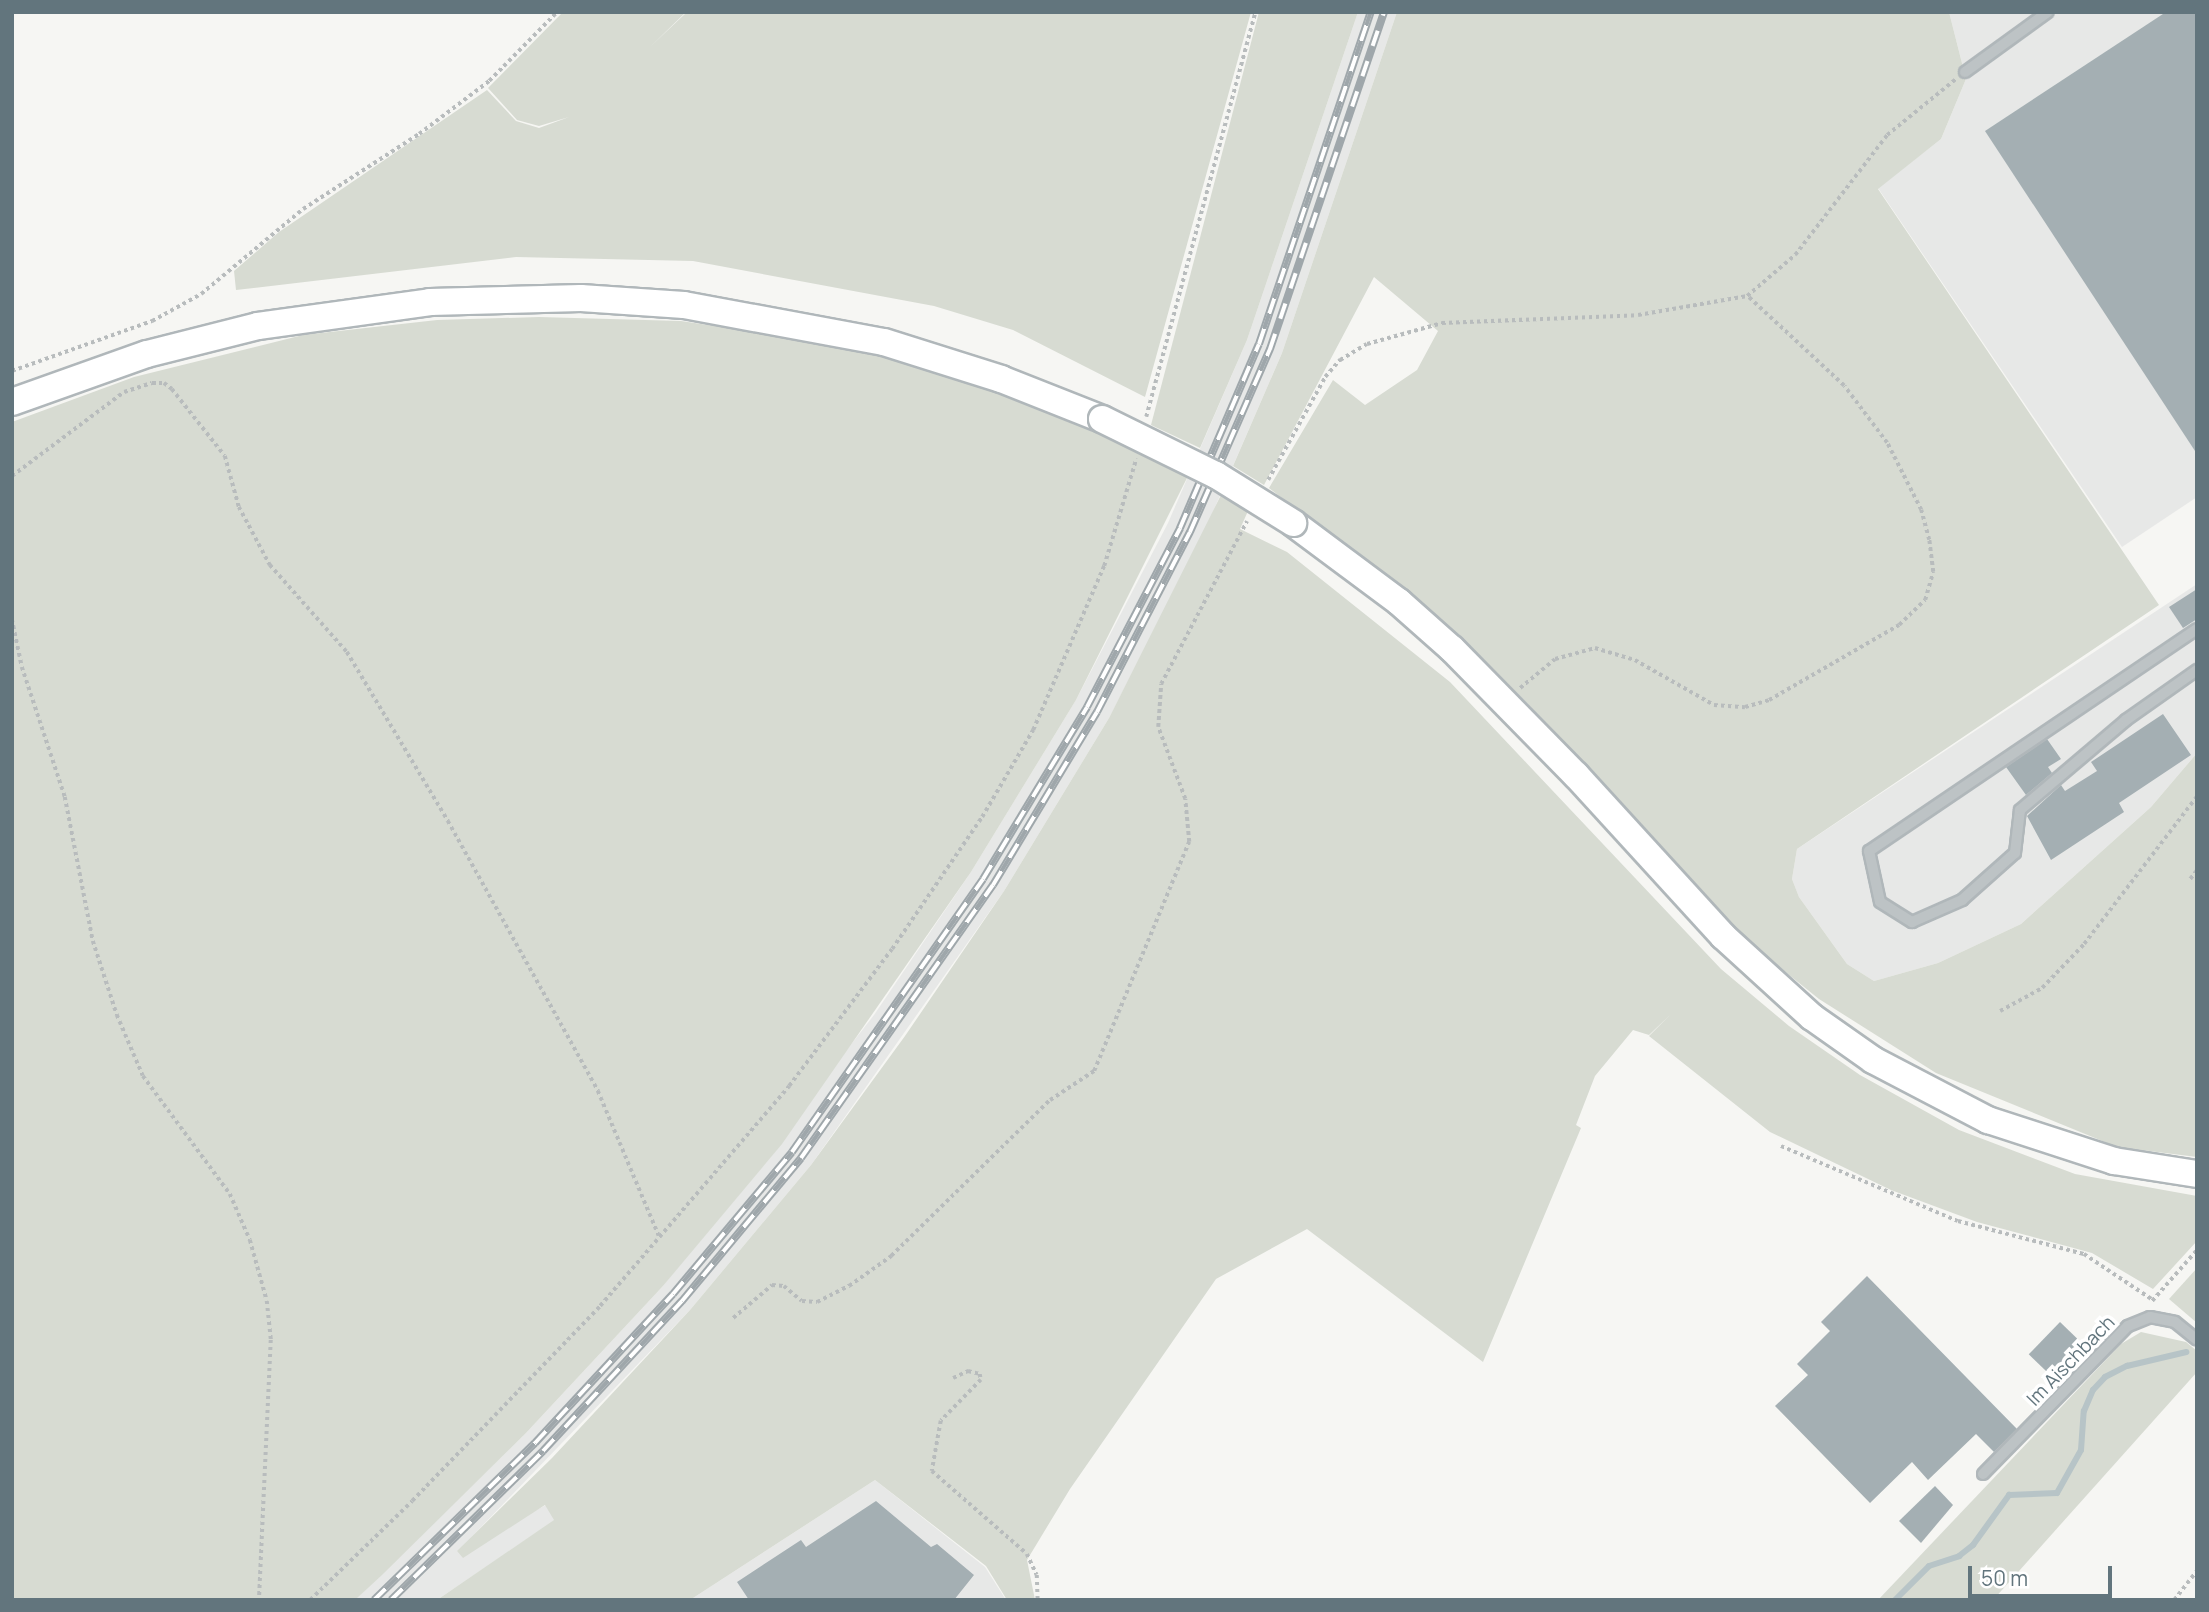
<!DOCTYPE html>
<style>
body{margin:0}
#map{position:relative;width:2209px;height:1612px;overflow:hidden;background:#f6f6f3;font-family:Manrope,sans-serif}
div>[style]{position:absolute}
.built>*{inset:0;background:#e7e8e7}
.green>*{inset:0;background:#d7dbd2}
.stream>*{height:6px;margin:-3px;padding:0 3px;transform-origin:3px;border-radius:3px;background:#b7c4c7}
.building>*{inset:0;background:#a4afb3;transform-origin:0 0}
.path>*{height:3.5px;margin-top:-1.75px;transform-origin:0;background:repeating-linear-gradient(90deg,#b8bcbd 0 3.5px,transparent 0 7px)}
.roads{filter:drop-shadow(2px 0 #b0b7ba) drop-shadow(-2px 0 #b0b7ba) drop-shadow(0 2px #b0b7ba) drop-shadow(0 -2px #b0b7ba)}
.lane>*{height:10px;margin:-5px;padding:0 5px;transform-origin:5px;border-radius:5px;background:#bdc3c5}
.secondary>*{height:26px;margin:-13px;padding:0 13px;transform-origin:13px;border-radius:13px;background:#fff}
.rail>*{height:8px;margin-top:-4px;transform-origin:0;background:repeating-linear-gradient(90deg,#fff 0 16px,#9fa7ab 0 32px);box-sizing:border-box;border-block:2px solid #9fa7ab}
.bridges{filter:drop-shadow(2px 0 #b0b7ba) drop-shadow(-2px 0 #b0b7ba) drop-shadow(0 2px #b0b7ba) drop-shadow(0 -2px #b0b7ba)}
.secondary-bridge>*{height:26px;margin:-13px;padding:0 13px;transform-origin:13px;border-radius:13px;background:#fff}
span{translate:-50% -50%;white-space:nowrap;text-align:center;line-height:1.15;-webkit-text-stroke:7px #fff;paint-order:stroke}
.street-label{font-size:19px;color:#62757d}
.frame{position:absolute;inset:0;border:14px solid #62757d;pointer-events:none}
.scale{position:absolute;left:1968px;top:1566px;width:144px;height:32px;box-sizing:border-box;border:4px solid #62757d;border-top:0;padding-left:9px;font-size:21px;line-height:24px;white-space:nowrap;color:#62757d;-webkit-text-stroke:5px #fff;paint-order:stroke}
</style>
<div id="map">
<div class="built">
<i style="clip-path:polygon(1358px 12px,1397px 12px,1282px 353px,1202px 537px,1109px 718px,1004px 891px,811px 1165px,690px 1310px,457px 1552px,546px 1505px,555px 1520px,437px 1600px,355px 1600px,526px 1433px,663px 1286px,874px 1015px,971px 872px,1076px 700px,1168px 523px,1247px 340px)"></i>
<i style="clip-path:polygon(1949px 12px,2197px 12px,2197px 497px,2122px 547px,1878px 188px,1941px 139px,1966px 79px)"></i>
<i style="clip-path:polygon(2197px 584px,2197px 753px,2151px 807px,2021px 924px,1938px 963px,1874px 981px,1847px 964px,1799px 897px,1792px 879px,1797px 849px)"></i>
<i style="clip-path:polygon(875px 1480px,985px 1567px,1006px 1600px,690px 1600px)"></i>
</div>
<div class="green">
<i style="clip-path:polygon(563px 12px,686px 12px,650px 47px,687px 12px,1251px 12px,1145px 397px,1013px 330px,934px 306px,693px 261px,516px 257px,236px 290px,234px 271px,279px 232px,487px 90px,516px 121px,539px 128px,569px 117px,539px 126px,517px 120px,488px 88px)"></i>
<i style="clip-path:polygon(1259px 12px,1358px 12px,1247px 340px,1200px 448px,1151px 425px)"></i>
<i style="clip-path:polygon(1397px 12px,1949px 12px,1966px 79px,1941px 139px,1878px 189px,2159px 605px,1797px 849px,1792px 879px,1799px 897px,1847px 964px,1874px 981px,1938px 963px,2021px 924px,2151px 807px,2197px 753px,2197px 1157px,2117px 1147px,1936px 1073px,1819px 999px,1736px 932px,1527px 703px,1461px 639px,1269px 488px,1333px 380px,1365px 405px,1417px 370px,1438px 331px,1374px 277px,1264px 485px,1233px 466px,1282px 353px)"></i>
<i style="clip-path:polygon(539px 317px,681px 321px,831px 343px,928px 369px,1063px 416px,1188px 476px,1076px 700px,971px 872px,782px 1144px,663px 1286px,526px 1433px,382px 1575px,355px 1600px,12px 1600px,12px 422px,134px 377px,303px 335px,437px 320px)"></i>
<i style="clip-path:polygon(1221px 495px,1248px 511px,1240px 529px,1287px 552px,1450px 682px,1721px 969px,1789px 1026px,1860px 1075px,1959px 1130px,2075px 1174px,2197px 1196px,2197px 1241px,2153px 1289px,2092px 1253px,1977px 1222px,1891px 1190px,1770px 1132px,1649px 1036px,1670px 1015px,1649px 1035px,1633px 1030px,1595px 1076px,1576px 1125px,1581px 1128px,1483px 1362px,1307px 1229px,1216px 1279px,1070px 1489px,1027px 1560px,1035px 1600px,1007px 1600px,986px 1566px,875px 1480px,690px 1600px,437px 1600px,554px 1520px,545px 1505px,463px 1558px,457px 1551px,552px 1458px,690px 1310px,811px 1165px,905px 1036px,1004px 891px,1109px 718px)"></i>
<i style="clip-path:polygon(2197px 1268px,2197px 1323px,2169px 1299px)"></i>
<i style="clip-path:polygon(2141px 1332px,2186px 1342px,2197px 1351px,2197px 1372px,1993px 1600px,1878px 1600px,2121px 1344px)"></i>
</div>
<div class="stream">
<i style="left:1895px;top:1600px;width:48px;rotate:-45deg"></i>
<i style="left:1929px;top:1566px;width:32px;rotate:-18deg"></i>
<i style="left:1959px;top:1556px;width:18px;rotate:-38deg"></i>
<i style="left:1973px;top:1545px;width:62px;rotate:-54.2deg"></i>
<i style="left:2009px;top:1495px;width:48px;rotate:-2.4deg"></i>
<i style="left:2057px;top:1493px;width:49px;rotate:-60.8deg"></i>
<i style="left:2081px;top:1450px;width:39px;rotate:-86deg"></i>
<i style="left:2084px;top:1411px;width:23px;rotate:-67deg"></i>
<i style="left:2093px;top:1390px;width:18px;rotate:-47deg"></i>
<i style="left:2105px;top:1377px;width:25px;rotate:-27deg"></i>
<i style="left:2127px;top:1366px;width:61px;rotate:-13.3deg"></i>
</div>
<div class="building">
<i style="clip-path:polygon(2166px 12px,2197px 12px,2197px 454px,1985px 131px)"></i>
<i style="clip-path:polygon(2197px 589px,2197px 619px,2183px 628px,2169px 607px)"></i>
<i style="clip-path:polygon(2163px 714px,2191px 755px,2119px 803px,2124px 812px,2051px 860px,2027px 816px,2061px 785px,2065px 791px,2097px 771px,2091px 762px)"></i>
<i style="clip-path:polygon(2047px 739px,2061px 759px,2048px 767px,2052px 773px,2026px 795px,2006px 767px)"></i>
<i style="clip-path:polygon(1867px 1276px,2017px 1429px,1994px 1452px,1976px 1434px,1928px 1480px,1912px 1462px,1870px 1503px,1775px 1406px,1808px 1375px,1797px 1364px,1830px 1331px,1821px 1322px)"></i>
<i style="left:2060px;top:1322px;width:32px;height:45px;rotate:44deg"></i>
<i style="clip-path:polygon(1935px 1486px,1953px 1505px,1921px 1543px,1899px 1521px)"></i>
<i style="clip-path:polygon(876px 1501px,931px 1547px,937px 1544px,974px 1575px,954px 1600px,749px 1600px,737px 1582px,801px 1540px,806px 1547px)"></i>
</div>
<div class="path">
<i style="left:12px;top:371px;width:149px;rotate:-19.7deg"></i>
<i style="left:152px;top:321px;width:56px;rotate:-28.9deg"></i>
<i style="left:201px;top:294px;width:133px;rotate:-39.8deg"></i>
<i style="left:303px;top:209px;width:138px;rotate:-32.9deg"></i>
<i style="left:419px;top:134px;width:88px;rotate:-37.1deg"></i>
<i style="left:489px;top:81px;width:97px;rotate:-45.4deg"></i>
<i style="left:1146px;top:417px;width:419px;rotate:-74.9deg"></i>
<i style="left:12px;top:476px;width:140px;rotate:-36.9deg"></i>
<i style="left:124px;top:392px;width:29px;rotate:-18deg"></i>
<i style="left:152px;top:383px;width:12px"></i>
<i style="left:164px;top:383px;width:10px;rotate:37deg"></i>
<i style="left:172px;top:389px;width:85px;rotate:51.7deg"></i>
<i style="left:225px;top:456px;width:53px;rotate:74.6deg"></i>
<i style="left:239px;top:507px;width:66px;rotate:61.9deg"></i>
<i style="left:270px;top:565px;width:116px;rotate:48.5deg"></i>
<i style="left:347px;top:652px;width:197px;rotate:59.1deg"></i>
<i style="left:448px;top:821px;width:309px;rotate:60.9deg"></i>
<i style="left:598px;top:1091px;width:157px;rotate:67.2deg"></i>
<i style="left:1268px;top:480px;width:118px;rotate:-61deg"></i>
<i style="left:1325px;top:377px;width:23px;rotate:-49deg"></i>
<i style="left:1340px;top:360px;width:31px;rotate:-31deg"></i>
<i style="left:1367px;top:344px;width:78px;rotate:-15.6deg"></i>
<i style="left:1442px;top:323px;width:196px;rotate:-2.3deg"></i>
<i style="left:1638px;top:315px;width:111px;rotate:-9.9deg"></i>
<i style="left:1747px;top:296px;width:63px;rotate:-40.5deg"></i>
<i style="left:1795px;top:255px;width:151px;rotate:-52.5deg"></i>
<i style="left:1887px;top:135px;width:89px;rotate:-39.1deg"></i>
<i style="left:12px;top:619px;width:49px;rotate:78.2deg"></i>
<i style="left:22px;top:667px;width:137px;rotate:71.7deg"></i>
<i style="left:65px;top:797px;width:147px;rotate:79deg"></i>
<i style="left:93px;top:941px;width:78px;rotate:72deg"></i>
<i style="left:117px;top:1015px;width:66px;rotate:66.9deg"></i>
<i style="left:143px;top:1076px;width:147px;rotate:53.6deg"></i>
<i style="left:230px;top:1194px;width:50px;rotate:66.5deg"></i>
<i style="left:250px;top:1240px;width:63px;rotate:74.4deg"></i>
<i style="left:267px;top:1301px;width:39px;rotate:84deg"></i>
<i style="left:271px;top:1340px;width:260px;rotate:92.6deg"></i>
<i style="left:1520px;top:688px;width:45px;rotate:-39.6deg"></i>
<i style="left:1555px;top:659px;width:41px;rotate:-15.4deg"></i>
<i style="left:1595px;top:648px;width:42px;rotate:16.7deg"></i>
<i style="left:1635px;top:660px;width:91px;rotate:29.7deg"></i>
<i style="left:1714px;top:705px;width:31px;rotate:4deg"></i>
<i style="left:1745px;top:707px;width:25px;rotate:-16deg"></i>
<i style="left:1769px;top:700px;width:150px;rotate:-30deg"></i>
<i style="left:1899px;top:625px;width:36px;rotate:-44deg"></i>
<i style="left:1925px;top:600px;width:29px;rotate:-74deg"></i>
<i style="left:1933px;top:572px;width:32px;rotate:-97deg"></i>
<i style="left:1929px;top:540px;width:31px;rotate:-105deg"></i>
<i style="left:1921px;top:510px;width:75px;rotate:-116.9deg"></i>
<i style="left:1887px;top:443px;width:71px;rotate:-127deg"></i>
<i style="left:1844px;top:386px;width:132px;rotate:-137.1deg"></i>
<i style="left:2190px;top:879px;width:11px;rotate:-52deg"></i>
<i style="left:2000px;top:1011px;width:48px;rotate:-28.7deg"></i>
<i style="left:2042px;top:988px;width:61px;rotate:-46.3deg"></i>
<i style="left:2084px;top:944px;width:186px;rotate:-52.6deg"></i>
<i style="left:1781px;top:1146px;width:192px;rotate:23deg"></i>
<i style="left:1958px;top:1221px;width:130px;rotate:14.7deg"></i>
<i style="left:2084px;top:1254px;width:83px;rotate:33.7deg"></i>
<i style="left:2152px;top:1301px;width:68px;rotate:-48.6deg"></i>
<i style="left:733px;top:1318px;width:51px;rotate:-40.2deg"></i>
<i style="left:772px;top:1285px;width:12px;rotate:5deg"></i>
<i style="left:784px;top:1286px;width:23px;rotate:40deg"></i>
<i style="left:802px;top:1301px;width:15px;rotate:4deg"></i>
<i style="left:817px;top:1302px;width:36px;rotate:-27deg"></i>
<i style="left:849px;top:1286px;width:52px;rotate:-35.5deg"></i>
<i style="left:891px;top:1256px;width:223px;rotate:-44.5deg"></i>
<i style="left:1050px;top:1100px;width:53px;rotate:-33.4deg"></i>
<i style="left:1094px;top:1071px;width:248px;rotate:-67.5deg"></i>
<i style="left:1189px;top:842px;width:43px;rotate:-95.3deg"></i>
<i style="left:1185px;top:799px;width:77px;rotate:-110.6deg"></i>
<i style="left:1158px;top:727px;width:43px;rotate:-86deg"></i>
<i style="left:1161px;top:684px;width:184px;rotate:-62.2deg"></i>
<i style="left:953px;top:1378px;width:17px;rotate:-25deg"></i>
<i style="left:968px;top:1371px;width:12px;rotate:14deg"></i>
<i style="left:980px;top:1374px;width:6px;rotate:81deg"></i>
<i style="left:981px;top:1380px;width:57px;rotate:134.3deg"></i>
<i style="left:941px;top:1421px;width:51px;rotate:100.2deg"></i>
<i style="left:932px;top:1471px;width:126px;rotate:41.1deg"></i>
<i style="left:1027px;top:1554px;width:23px;rotate:65deg"></i>
<i style="left:1037px;top:1575px;width:25px;rotate:88deg"></i>
<i style="left:310px;top:1600px;width:142px;rotate:-44.1deg"></i>
<i style="left:412px;top:1501px;width:271px;rotate:-46deg"></i>
<i style="left:600px;top:1306px;width:290px;rotate:-49.3deg"></i>
<i style="left:789px;top:1086px;width:171px;rotate:-53.1deg"></i>
<i style="left:892px;top:949px;width:160px;rotate:-55.7deg"></i>
<i style="left:982px;top:817px;width:101px;rotate:-59.6deg"></i>
<i style="left:1033px;top:730px;width:179px;rotate:-66.6deg"></i>
<i style="left:1104px;top:566px;width:112px;rotate:-73.3deg"></i>
<i style="left:2174px;top:1600px;width:37px;rotate:-52deg"></i>
</div>
<div class="roads">
<div class="lane">
<i style="left:1965px;top:72px;width:102px;rotate:-35.9deg"></i>
<i style="left:2197px;top:629px;width:396px;rotate:145.9deg"></i>
<i style="left:1869px;top:851px;width:52px;rotate:77.8deg"></i>
<i style="left:1880px;top:902px;width:38px;rotate:32deg"></i>
<i style="left:1912px;top:922px;width:55px;rotate:-23.7deg"></i>
<i style="left:1962px;top:900px;width:71px;rotate:-41.6deg"></i>
<i style="left:2015px;top:853px;width:43px;rotate:-83.4deg"></i>
<i style="left:2020px;top:810px;width:139px;rotate:-40.3deg"></i>
<i style="left:2126px;top:720px;width:87px;rotate:-35.2deg"></i>
<i style="left:1983px;top:1474px;width:207px;rotate:-45.6deg"></i>
<i style="left:2128px;top:1326px;width:24px;rotate:-22deg"></i>
<i style="left:2150px;top:1317px;width:25px;rotate:11deg"></i>
<i style="left:2175px;top:1322px;width:28px;rotate:39deg"></i>
</div>
<div class="secondary">
<i style="left:12px;top:402px;width:143px;rotate:-19.6deg"></i>
<i style="left:147px;top:354px;width:114px;rotate:-14.2deg"></i>
<i style="left:258px;top:326px;width:174px;rotate:-7.9deg"></i>
<i style="left:430px;top:302px;width:151px;rotate:-1.5deg"></i>
<i style="left:581px;top:298px;width:103px;rotate:3.9deg"></i>
<i style="left:684px;top:305px;width:203px;rotate:10.5deg"></i>
<i style="left:884px;top:342px;width:123px;rotate:17.5deg"></i>
<i style="left:1001px;top:379px;width:109px;rotate:21.6deg"></i>
<i style="left:1293px;top:523px;width:132px;rotate:36.7deg"></i>
<i style="left:1399px;top:602px;width:71px;rotate:41.6deg"></i>
<i style="left:1452px;top:649px;width:177px;rotate:45.5deg"></i>
<i style="left:1576px;top:775px;width:218px;rotate:47.6deg"></i>
<i style="left:1723px;top:936px;width:120px;rotate:42.3deg"></i>
<i style="left:1812px;top:1017px;width:75px;rotate:35.2deg"></i>
<i style="left:1873px;top:1060px;width:130px;rotate:27.6deg"></i>
<i style="left:1988px;top:1120px;width:133px;rotate:18deg"></i>
<i style="left:2114px;top:1161px;width:84px;rotate:8.9deg"></i>
</div>
</div>
<div class="rail">
<i style="left:374px;top:1600px;width:225px;rotate:-44.3deg"></i>
<i style="left:535px;top:1443px;width:203px;rotate:-47.2deg"></i>
<i style="left:673px;top:1294px;width:185px;rotate:-50deg"></i>
<i style="left:792px;top:1152px;width:333px;rotate:-55deg"></i>
<i style="left:983px;top:879px;width:201px;rotate:-58.8deg"></i>
<i style="left:1087px;top:707px;width:202px;rotate:-62.5deg"></i>
<i style="left:1180px;top:528px;width:200px;rotate:-66.8deg"></i>
<i style="left:1259px;top:344px;width:350px;rotate:-71.4deg"></i>
<i style="left:391px;top:1600px;width:213px;rotate:-44.4deg"></i>
<i style="left:543px;top:1451px;width:205px;rotate:-47.2deg"></i>
<i style="left:682px;top:1301px;width:186px;rotate:-50.2deg"></i>
<i style="left:801px;top:1158px;width:334px;rotate:-54.9deg"></i>
<i style="left:993px;top:885px;width:202px;rotate:-59deg"></i>
<i style="left:1097px;top:712px;width:203px;rotate:-62.7deg"></i>
<i style="left:1190px;top:532px;width:200px;rotate:-66.4deg"></i>
<i style="left:1270px;top:349px;width:356px;rotate:-71.3deg"></i>
</div>
<div class="bridges">
<div class="secondary-bridge">
<i style="left:1102px;top:419px;width:127px;rotate:26.2deg"></i>
<i style="left:1216px;top:475px;width:91px;rotate:31.9deg"></i>
</div>
</div>
<div class="street-label">
<span style="left:2071px;top:1361px;rotate:-46deg">Im Aischbach</span>
</div>
<div class="frame"></div>
<div class="scale">50 m</div>
</div>
